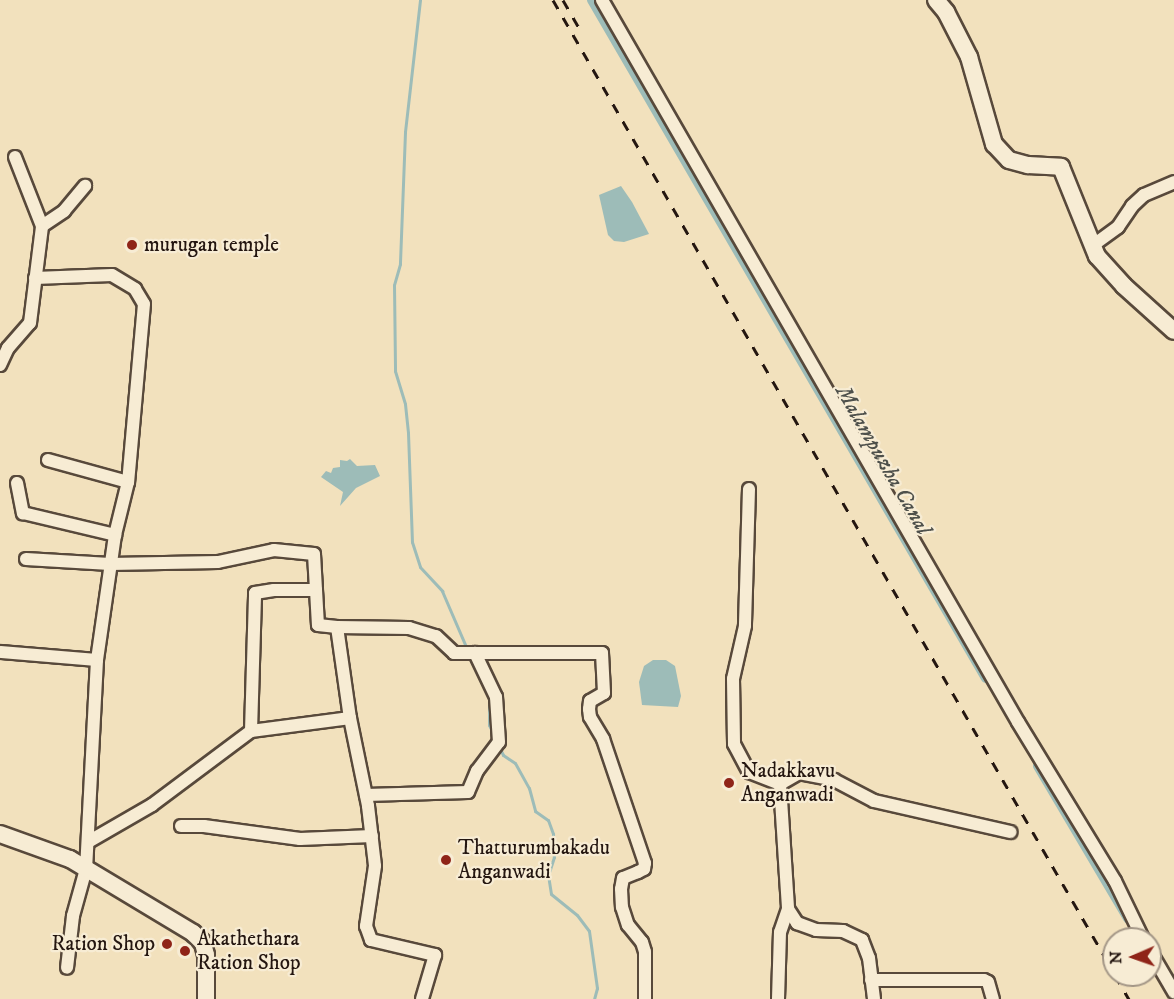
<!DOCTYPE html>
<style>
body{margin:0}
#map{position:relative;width:1174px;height:999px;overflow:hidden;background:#f2e1bd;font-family:"IM FELL DW Pica",serif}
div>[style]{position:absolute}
.water>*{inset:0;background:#9dbcb8}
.stream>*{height:3px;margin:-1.5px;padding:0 1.5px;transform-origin:1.5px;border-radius:1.5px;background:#9dbcb8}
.canal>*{height:10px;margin:-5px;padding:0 5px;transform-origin:5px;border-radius:5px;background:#9dbcb8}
.roads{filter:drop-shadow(2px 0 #58493b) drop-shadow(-2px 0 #58493b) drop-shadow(0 2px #58493b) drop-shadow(0 -2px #58493b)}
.street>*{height:12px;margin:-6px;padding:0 6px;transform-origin:6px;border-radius:6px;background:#f7ecd4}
.secondary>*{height:16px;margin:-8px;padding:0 8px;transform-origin:8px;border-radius:8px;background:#f7ecd4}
.rail>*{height:3px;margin-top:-1.5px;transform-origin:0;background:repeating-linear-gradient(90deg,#241610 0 10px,transparent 0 20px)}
.dots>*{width:16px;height:16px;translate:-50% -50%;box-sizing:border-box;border:3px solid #f7ecd4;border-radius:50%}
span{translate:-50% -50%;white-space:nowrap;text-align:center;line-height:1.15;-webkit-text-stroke:4.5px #f7ecd4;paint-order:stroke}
.poi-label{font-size:21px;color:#241610}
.left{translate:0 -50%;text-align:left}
.right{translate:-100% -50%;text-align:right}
.water-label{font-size:22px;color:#4e504b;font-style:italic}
.north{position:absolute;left:1102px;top:927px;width:60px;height:60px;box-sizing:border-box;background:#f7ecd4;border:2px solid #a39686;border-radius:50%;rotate:268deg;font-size:16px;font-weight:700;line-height:24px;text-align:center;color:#241610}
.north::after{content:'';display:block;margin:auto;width:21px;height:27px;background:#8f2418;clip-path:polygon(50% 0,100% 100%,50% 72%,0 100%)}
</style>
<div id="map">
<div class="water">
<i style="clip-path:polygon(621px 186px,632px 202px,649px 234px,624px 242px,614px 241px,608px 235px,599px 195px)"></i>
<i style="clip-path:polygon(350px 459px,357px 466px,375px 465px,380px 476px,356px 488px,340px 506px,343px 492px,321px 477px,326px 471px,331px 473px,333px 468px,340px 467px,340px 460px,347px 461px)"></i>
<i style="clip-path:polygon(653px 660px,666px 660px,675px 666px,681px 696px,678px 707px,642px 705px,639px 682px,644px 666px)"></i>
</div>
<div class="stream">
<i style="left:420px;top:0;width:133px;rotate:96.5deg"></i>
<i style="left:405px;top:132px;width:132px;rotate:92.2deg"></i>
<i style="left:400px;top:264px;width:22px;rotate:106deg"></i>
<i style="left:394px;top:285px;width:86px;rotate:89.3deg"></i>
<i style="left:395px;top:371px;width:34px;rotate:73deg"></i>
<i style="left:405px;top:404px;width:29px;rotate:84deg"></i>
<i style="left:408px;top:433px;width:109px;rotate:87.9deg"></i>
<i style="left:412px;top:542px;width:26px;rotate:72deg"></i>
<i style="left:420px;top:567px;width:33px;rotate:47deg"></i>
<i style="left:442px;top:591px;width:63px;rotate:66.7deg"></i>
<i style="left:489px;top:695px;width:30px;rotate:90deg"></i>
<i style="left:489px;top:725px;width:9px;rotate:63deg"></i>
<i style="left:499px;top:747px;width:9px;rotate:63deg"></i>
<i style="left:503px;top:755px;width:14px;rotate:34deg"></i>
<i style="left:515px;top:763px;width:29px;rotate:61deg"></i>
<i style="left:529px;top:788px;width:24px;rotate:75deg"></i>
<i style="left:535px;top:811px;width:16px;rotate:35deg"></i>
<i style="left:548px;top:820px;width:15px;rotate:70deg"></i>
<i style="left:553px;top:834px;width:23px;rotate:88deg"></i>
<i style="left:554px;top:857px;width:19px;rotate:108deg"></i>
<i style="left:548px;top:875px;width:19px;rotate:81deg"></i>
<i style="left:551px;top:894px;width:33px;rotate:39deg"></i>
<i style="left:577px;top:915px;width:20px;rotate:53deg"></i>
<i style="left:589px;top:931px;width:58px;rotate:82deg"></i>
<i style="left:597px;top:988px;width:11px;rotate:105deg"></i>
</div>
<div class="canal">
<i style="left:592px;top:0;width:784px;rotate:59.84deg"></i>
<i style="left:1038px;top:766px;width:177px;rotate:59.4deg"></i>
</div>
<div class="roads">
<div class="street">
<i style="left:602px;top:0;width:833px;rotate:60.05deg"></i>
<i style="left:1018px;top:722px;width:186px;rotate:58.6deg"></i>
<i style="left:1115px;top:881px;width:64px;rotate:64.2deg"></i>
<i style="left:42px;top:226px;width:27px;rotate:-34deg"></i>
<i style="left:64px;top:211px;width:33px;rotate:-50deg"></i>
<i style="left:1092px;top:246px;width:32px;rotate:-36deg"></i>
<i style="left:1118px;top:227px;width:25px;rotate:-56deg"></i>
<i style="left:1132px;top:206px;width:16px;rotate:-43deg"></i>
<i style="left:1144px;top:195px;width:33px;rotate:-23deg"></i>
<i style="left:35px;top:278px;width:77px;rotate:-2.2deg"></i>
<i style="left:112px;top:275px;width:27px;rotate:31deg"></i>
<i style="left:135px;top:289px;width:17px;rotate:59deg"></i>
<i style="left:144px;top:304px;width:179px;rotate:95.1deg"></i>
<i style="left:128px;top:482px;width:55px;rotate:103.8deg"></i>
<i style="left:115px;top:535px;width:126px;rotate:98.2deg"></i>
<i style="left:97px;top:660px;width:209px;rotate:93deg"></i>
<i style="left:86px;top:869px;width:49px;rotate:105.5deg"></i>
<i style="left:73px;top:916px;width:52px;rotate:96.6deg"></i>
<i style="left:0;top:365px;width:19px;rotate:-65deg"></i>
<i style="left:8px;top:348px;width:33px;rotate:-49deg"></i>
<i style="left:30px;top:323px;width:98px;rotate:-82.9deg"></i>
<i style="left:42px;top:226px;width:74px;rotate:-111.4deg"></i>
<i style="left:48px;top:460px;width:83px;rotate:15.4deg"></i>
<i style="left:17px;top:483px;width:31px;rotate:79deg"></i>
<i style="left:23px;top:513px;width:95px;rotate:13.4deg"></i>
<i style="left:749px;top:489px;width:137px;rotate:91.7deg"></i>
<i style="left:745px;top:626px;width:54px;rotate:102.8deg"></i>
<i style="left:733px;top:679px;width:65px;rotate:89.1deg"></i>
<i style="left:734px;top:744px;width:32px;rotate:62deg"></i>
<i style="left:749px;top:772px;width:33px;rotate:21deg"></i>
<i style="left:780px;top:784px;width:125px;rotate:86.3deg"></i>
<i style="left:788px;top:909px;width:24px;rotate:109deg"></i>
<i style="left:780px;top:932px;width:67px;rotate:91.7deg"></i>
<i style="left:26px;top:559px;width:84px;rotate:3.4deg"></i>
<i style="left:110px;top:564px;width:108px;rotate:-1.1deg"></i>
<i style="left:218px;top:562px;width:57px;rotate:-12.1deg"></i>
<i style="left:274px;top:550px;width:40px;rotate:5.7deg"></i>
<i style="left:314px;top:554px;width:71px;rotate:86.8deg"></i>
<i style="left:318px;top:625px;width:19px;rotate:6deg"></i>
<i style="left:337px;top:627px;width:92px;rotate:81.9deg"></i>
<i style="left:337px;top:627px;width:72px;rotate:0.8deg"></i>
<i style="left:409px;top:628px;width:28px;rotate:17deg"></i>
<i style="left:436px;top:636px;width:25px;rotate:43deg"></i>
<i style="left:454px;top:653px;width:148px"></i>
<i style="left:602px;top:653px;width:40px;rotate:87.1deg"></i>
<i style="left:604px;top:693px;width:16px;rotate:150deg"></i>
<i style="left:590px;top:701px;width:8px;rotate:97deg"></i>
<i style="left:589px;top:709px;width:8px;rotate:83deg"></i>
<i style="left:590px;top:717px;width:26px;rotate:59deg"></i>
<i style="left:603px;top:739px;width:131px;rotate:71.3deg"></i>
<i style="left:645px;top:863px;width:6px;rotate:99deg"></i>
<i style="left:644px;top:869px;width:7px;rotate:153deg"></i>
<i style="left:638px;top:872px;width:16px;rotate:158deg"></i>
<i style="left:623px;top:878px;width:11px;rotate:100deg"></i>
<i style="left:621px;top:889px;width:18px;rotate:87deg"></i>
<i style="left:622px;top:907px;width:19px;rotate:72deg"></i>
<i style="left:628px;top:925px;width:22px;rotate:51deg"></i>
<i style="left:642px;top:942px;width:10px;rotate:73deg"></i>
<i style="left:645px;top:952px;width:47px;rotate:90deg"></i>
<i style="left:0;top:652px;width:97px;rotate:4.7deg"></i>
<i style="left:251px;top:731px;width:138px;rotate:-88.3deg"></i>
<i style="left:255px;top:593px;width:19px;rotate:-9deg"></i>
<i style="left:274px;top:590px;width:42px"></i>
<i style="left:780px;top:784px;width:22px;rotate:-30deg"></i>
<i style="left:799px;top:773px;width:36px;rotate:11deg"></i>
<i style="left:834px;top:780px;width:45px;rotate:27.7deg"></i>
<i style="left:874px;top:801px;width:140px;rotate:12.8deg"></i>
<i style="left:366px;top:795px;width:102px;rotate:-1.7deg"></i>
<i style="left:468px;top:792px;width:23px;rotate:-67deg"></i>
<i style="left:477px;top:771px;width:36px;rotate:-53deg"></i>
<i style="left:499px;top:742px;width:45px;rotate:-93.8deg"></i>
<i style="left:496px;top:697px;width:49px;rotate:-115.5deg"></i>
<i style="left:181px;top:826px;width:23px"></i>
<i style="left:204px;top:826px;width:97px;rotate:7.7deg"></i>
<i style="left:300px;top:839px;width:72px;rotate:-2.4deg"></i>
<i style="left:88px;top:842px;width:74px;rotate:-30deg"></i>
<i style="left:152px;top:805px;width:124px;rotate:-36.8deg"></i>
<i style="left:251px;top:731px;width:100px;rotate:-7.5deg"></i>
<i style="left:350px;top:718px;width:90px;rotate:78.4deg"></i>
<i style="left:368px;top:806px;width:60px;rotate:83.3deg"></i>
<i style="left:375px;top:866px;width:61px;rotate:98.5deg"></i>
<i style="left:366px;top:926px;width:15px;rotate:70deg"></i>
<i style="left:371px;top:940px;width:66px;rotate:13.2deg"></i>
<i style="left:435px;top:955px;width:46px;rotate:106.5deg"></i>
<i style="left:788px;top:909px;width:17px;rotate:57deg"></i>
<i style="left:797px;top:923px;width:20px;rotate:20deg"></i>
<i style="left:816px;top:930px;width:27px;rotate:2deg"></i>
<i style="left:843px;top:931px;width:21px;rotate:25deg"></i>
<i style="left:862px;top:940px;width:19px;rotate:69deg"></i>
<i style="left:869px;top:958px;width:41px;rotate:83deg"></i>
<i style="left:1150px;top:951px;width:48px;rotate:59.7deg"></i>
<i style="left:871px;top:980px;width:113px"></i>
<i style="left:984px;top:980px;width:4px;rotate:27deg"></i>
<i style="left:988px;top:982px;width:18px;rotate:74deg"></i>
</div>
<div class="secondary">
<i style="left:936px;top:0;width:16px;rotate:50deg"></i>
<i style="left:946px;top:12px;width:51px;rotate:62.9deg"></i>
<i style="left:969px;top:57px;width:91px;rotate:74deg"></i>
<i style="left:994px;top:144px;width:22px;rotate:47deg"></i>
<i style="left:1009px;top:160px;width:20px;rotate:15deg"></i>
<i style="left:1028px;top:165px;width:33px;rotate:3deg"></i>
<i style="left:1061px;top:167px;width:96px;rotate:68deg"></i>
<i style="left:1097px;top:256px;width:40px;rotate:48deg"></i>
<i style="left:1124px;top:286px;width:67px;rotate:42deg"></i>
<i style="left:0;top:834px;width:74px;rotate:19.7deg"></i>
<i style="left:70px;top:859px;width:144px;rotate:31deg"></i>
<i style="left:193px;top:933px;width:14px;rotate:45deg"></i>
<i style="left:203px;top:943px;width:12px;rotate:76deg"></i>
<i style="left:206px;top:955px;width:44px;rotate:90deg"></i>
</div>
</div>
<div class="rail">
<i style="left:553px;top:0;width:1123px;rotate:60.03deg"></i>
<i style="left:563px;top:0;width:36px;rotate:60deg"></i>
<i style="left:1115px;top:975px;width:28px;rotate:60deg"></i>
</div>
<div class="dots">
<i style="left:132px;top:245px;background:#8f2418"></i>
<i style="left:729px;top:783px;background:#8f2418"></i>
<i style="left:446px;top:860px;background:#8f2418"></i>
<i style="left:167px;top:944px;background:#8f2418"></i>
<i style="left:185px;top:951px;background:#8f2418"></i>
</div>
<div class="poi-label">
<span class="left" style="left:144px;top:245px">murugan temple</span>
<span class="left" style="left:741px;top:783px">Nadakkavu<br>Anganwadi</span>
<span class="left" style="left:458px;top:860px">Thatturumbakadu<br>Anganwadi</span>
<span class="left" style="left:197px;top:951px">Akathethara<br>Ration Shop</span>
<span class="right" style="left:155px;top:944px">Ration Shop</span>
</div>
<div class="water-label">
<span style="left:883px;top:460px;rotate:60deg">Malampuzha Canal</span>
</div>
<div class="north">N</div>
</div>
